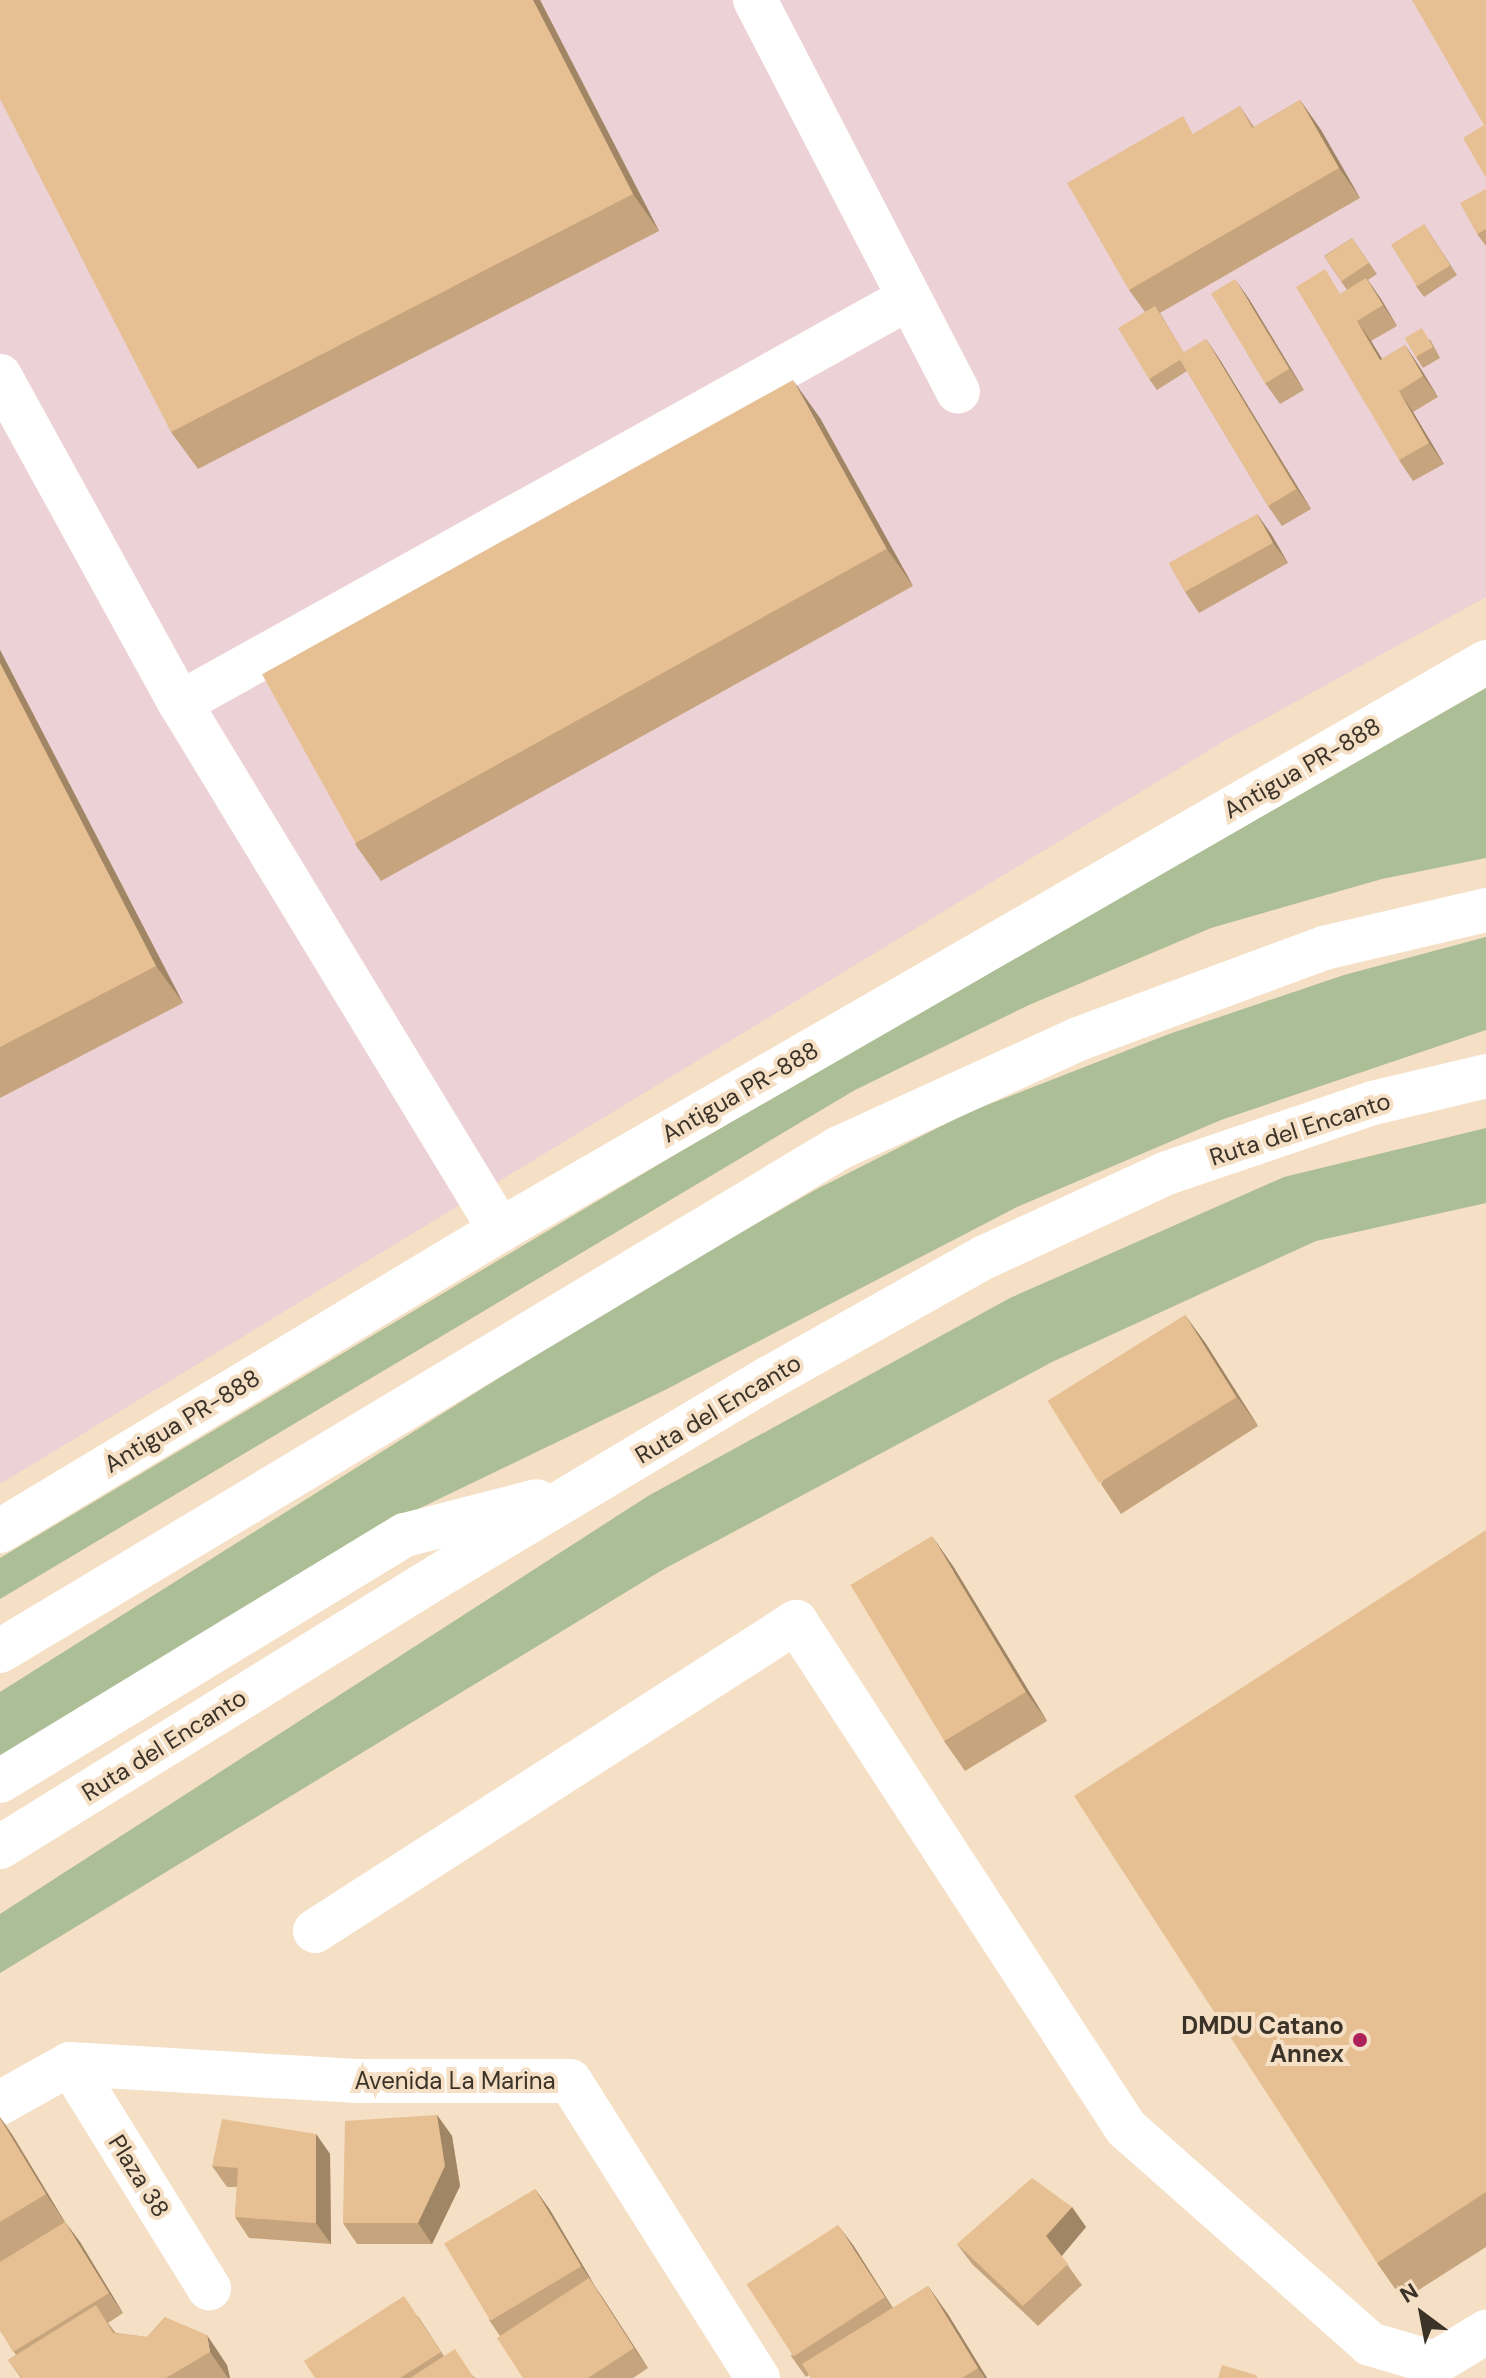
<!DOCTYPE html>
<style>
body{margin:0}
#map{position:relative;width:1486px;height:2378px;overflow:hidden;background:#f5dfc5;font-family:"DM Sans",sans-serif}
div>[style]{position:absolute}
.industrial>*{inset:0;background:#ecd1d6}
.green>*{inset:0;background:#acbe95}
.minor>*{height:44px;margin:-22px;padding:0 22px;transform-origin:22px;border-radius:22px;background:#fff}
.major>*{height:44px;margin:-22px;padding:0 22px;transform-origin:22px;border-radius:22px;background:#fff}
.wall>*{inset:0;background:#c6a57e}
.shaded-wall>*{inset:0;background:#a18666}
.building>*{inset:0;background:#e6c092;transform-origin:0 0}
.dots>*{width:22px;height:22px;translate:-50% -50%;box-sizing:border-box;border:4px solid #f5dfc5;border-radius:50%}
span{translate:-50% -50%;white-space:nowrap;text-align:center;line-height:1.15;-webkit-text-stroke:8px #f5dfc5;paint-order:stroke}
.street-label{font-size:24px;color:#3b3228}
.poi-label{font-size:24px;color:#3b3228;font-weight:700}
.right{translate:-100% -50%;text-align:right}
.north{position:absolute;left:1382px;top:2274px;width:80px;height:80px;-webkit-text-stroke:6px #f5dfc5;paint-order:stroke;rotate:328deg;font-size:22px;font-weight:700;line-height:32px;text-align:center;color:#3b3228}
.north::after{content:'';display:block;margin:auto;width:28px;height:36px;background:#3b3228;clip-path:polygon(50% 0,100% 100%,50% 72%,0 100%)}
</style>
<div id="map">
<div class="industrial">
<i style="clip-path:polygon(0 0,1486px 0,1486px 597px,1226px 740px,0 1484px)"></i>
</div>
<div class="green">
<i style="clip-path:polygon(1486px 688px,1486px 858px,1382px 879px,1211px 928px,1029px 1005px,855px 1090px,0 1599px,0 1558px,830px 1062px)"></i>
<i style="clip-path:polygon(1486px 937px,1486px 1030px,1221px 1120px,1017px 1207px,665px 1390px,358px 1538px,0 1765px,0 1692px,610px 1308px,815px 1190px,969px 1112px,1169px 1034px,1344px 975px)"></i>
<i style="clip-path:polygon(1486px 1128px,1486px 1203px,1316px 1241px,1052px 1362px,664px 1569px,0 1973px,0 1914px,648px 1496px,1010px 1298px,1284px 1177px)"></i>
</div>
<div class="minor">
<i style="left:755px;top:0;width:441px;rotate:62.6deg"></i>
<i style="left:0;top:376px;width:373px;rotate:61.2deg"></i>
<i style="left:180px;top:703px;width:617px;rotate:58.73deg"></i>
<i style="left:180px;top:703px;width:834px;rotate:-29.05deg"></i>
<i style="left:0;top:1531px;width:584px;rotate:-31.05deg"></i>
<i style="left:500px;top:1230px;width:1138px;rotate:-29.94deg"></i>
<i style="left:315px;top:1931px;width:572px;rotate:-32.72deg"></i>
<i style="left:796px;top:1622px;width:604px;rotate:56.89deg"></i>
<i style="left:1126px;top:2128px;width:326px;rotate:41.5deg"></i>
<i style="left:1370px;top:2344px;width:68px;rotate:16.3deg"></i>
<i style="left:1435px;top:2363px;width:60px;rotate:-31.3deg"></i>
<i style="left:70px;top:2064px;width:264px;rotate:58.2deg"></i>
<i style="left:0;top:2103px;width:80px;rotate:-29.1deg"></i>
<i style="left:70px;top:2064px;width:288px;rotate:3.4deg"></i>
<i style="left:357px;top:2081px;width:213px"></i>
<i style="left:570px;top:2081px;width:352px;rotate:57.7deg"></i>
</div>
<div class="major">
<i style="left:0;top:1651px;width:978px;rotate:-30.94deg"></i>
<i style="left:839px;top:1148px;width:263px;rotate:-24.5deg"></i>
<i style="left:1078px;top:1039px;width:262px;rotate:-20.3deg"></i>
<i style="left:1324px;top:948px;width:166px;rotate:-13.2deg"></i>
<i style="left:0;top:1781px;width:474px;rotate:-31.3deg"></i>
<i style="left:405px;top:1535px;width:136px;rotate:-14.4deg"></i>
<i style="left:0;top:1847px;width:527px;rotate:-31.73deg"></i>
<i style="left:448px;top:1570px;width:374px;rotate:-30.9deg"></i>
<i style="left:769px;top:1378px;width:248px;rotate:-29.3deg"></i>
<i style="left:985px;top:1257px;width:200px;rotate:-24.8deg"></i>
<i style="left:1167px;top:1173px;width:218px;rotate:-18.8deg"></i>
<i style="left:1373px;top:1103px;width:116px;rotate:-13.4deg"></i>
</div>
<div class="wall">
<i style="clip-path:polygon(0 0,540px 0,659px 231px,198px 469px,171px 432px)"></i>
<i style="clip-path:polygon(1300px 100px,1321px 130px,1360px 198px,1160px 313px,1184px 353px,1206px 339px,1220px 360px,1311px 509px,1282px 526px,1268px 506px,1187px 371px,1157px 390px,1149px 379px,1145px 312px,1129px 290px,1195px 133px,1240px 106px,1254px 127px)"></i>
<i style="clip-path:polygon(1486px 189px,1486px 246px,1477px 234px)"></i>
<i style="clip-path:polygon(1424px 224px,1457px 275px,1424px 297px,1416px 286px)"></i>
<i style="clip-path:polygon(1352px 238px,1377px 274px,1368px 280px,1381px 299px,1397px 326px,1371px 341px,1382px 359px,1405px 345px,1419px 366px,1438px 397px,1413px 412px,1444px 464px,1413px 481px,1399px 460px,1342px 293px,1347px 290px,1324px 256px)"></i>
<i style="clip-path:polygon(1249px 299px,1304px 390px,1280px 404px,1265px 383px)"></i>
<i style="clip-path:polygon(1430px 339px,1440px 358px,1423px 368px,1416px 357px)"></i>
<i style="clip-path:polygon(820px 418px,913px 586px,381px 881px,355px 844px)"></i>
<i style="clip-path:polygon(1257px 514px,1271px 534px,1288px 563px,1199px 613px,1185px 592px)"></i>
<i style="clip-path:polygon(0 650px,183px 1003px,0 1098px)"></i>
<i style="clip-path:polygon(1185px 1315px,1206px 1344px,1258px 1426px,1121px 1514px,1101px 1484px)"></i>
<i style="clip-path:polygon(1486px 1530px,1486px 2247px,1403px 2300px,1377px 2263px)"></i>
<i style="clip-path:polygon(953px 1566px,1047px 1721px,965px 1771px,944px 1741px)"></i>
<i style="clip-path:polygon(437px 2115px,452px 2136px,460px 2186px,432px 2244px,357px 2244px,343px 2223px)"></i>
<i style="clip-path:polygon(0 2117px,13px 2136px,65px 2222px,80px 2242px,123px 2313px,108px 2323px,116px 2333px,147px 2337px,165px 2317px,227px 2365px,230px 2378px,21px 2378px,8px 2360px,16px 2355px,0 2330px)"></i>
<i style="clip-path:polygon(316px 2134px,330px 2154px,331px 2244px,249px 2238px,235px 2217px,237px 2187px,227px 2187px,212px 2166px)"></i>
<i style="clip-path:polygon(535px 2189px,550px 2210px,595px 2287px,648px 2368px,633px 2378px,523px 2378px,500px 2336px,489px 2320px)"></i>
<i style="clip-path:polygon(1072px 2207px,1086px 2227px,1061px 2256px,1082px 2285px,1038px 2326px,972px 2264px,957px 2244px)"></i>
<i style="clip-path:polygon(853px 2245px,893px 2308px,928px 2286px,949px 2316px,987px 2378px,811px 2378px,809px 2375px,806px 2377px,791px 2356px)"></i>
<i style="clip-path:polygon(418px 2316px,444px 2356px,476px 2378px,315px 2378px)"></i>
</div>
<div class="shaded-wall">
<i style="clip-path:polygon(533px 0,540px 0,659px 231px,633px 194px)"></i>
<i style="clip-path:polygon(1300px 100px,1321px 130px,1360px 198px,1339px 168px)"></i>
<i style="clip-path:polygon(1366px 278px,1381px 299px,1397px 326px,1383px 305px)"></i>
<i style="clip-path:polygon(1235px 279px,1249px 299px,1304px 390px,1290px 369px)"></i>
<i style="clip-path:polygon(1357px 321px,1371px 341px,1395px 380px,1380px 360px)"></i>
<i style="clip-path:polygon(1206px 339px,1220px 360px,1311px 509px,1297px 489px)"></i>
<i style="clip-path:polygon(1405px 345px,1419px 366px,1438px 397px,1423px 376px)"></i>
<i style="clip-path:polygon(793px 380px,820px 418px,913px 586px,887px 549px)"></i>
<i style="clip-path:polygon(1399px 391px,1413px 412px,1444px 464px,1429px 443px)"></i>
<i style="clip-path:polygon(1257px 514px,1271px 534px,1288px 563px,1273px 543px)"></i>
<i style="clip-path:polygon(0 650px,183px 1003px,156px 966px,0 663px)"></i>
<i style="clip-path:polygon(1185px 1315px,1206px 1344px,1258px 1426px,1237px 1397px)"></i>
<i style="clip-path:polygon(932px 1536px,953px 1566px,1047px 1721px,1026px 1692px)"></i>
<i style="clip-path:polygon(437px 2115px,452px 2136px,460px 2186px,432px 2244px,418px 2223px)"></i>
<i style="clip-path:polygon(0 2117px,13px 2136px,66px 2224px,46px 2194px)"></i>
<i style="clip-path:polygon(316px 2134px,330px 2154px,331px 2244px,316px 2223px)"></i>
<i style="clip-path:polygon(535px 2189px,550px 2210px,595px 2286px,581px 2266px)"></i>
<i style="clip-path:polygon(1072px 2207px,1086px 2227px,1061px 2257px,1046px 2236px)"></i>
<i style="clip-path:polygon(65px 2222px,80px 2242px,123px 2313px,109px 2293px)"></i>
<i style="clip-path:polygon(838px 2225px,853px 2245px,899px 2318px,885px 2297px)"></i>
<i style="clip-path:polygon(589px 2278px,603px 2298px,648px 2368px,634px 2348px)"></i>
<i style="clip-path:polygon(928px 2286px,949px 2316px,987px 2378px,985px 2378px,978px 2368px)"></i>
<i style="clip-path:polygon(207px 2335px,227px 2365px,230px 2378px,228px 2378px,210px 2352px)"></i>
</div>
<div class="building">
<i style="clip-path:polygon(0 0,533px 0,633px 194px,171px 432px,0 99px)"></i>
<i style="clip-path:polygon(1412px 0,1486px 0,1486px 178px,1463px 138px,1484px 125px)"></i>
<i style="clip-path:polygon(1300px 100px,1339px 168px,1129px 290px,1067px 183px,1183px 116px,1193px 134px,1240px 106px,1252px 128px)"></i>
<i style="clip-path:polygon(1486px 189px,1486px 229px,1477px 234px,1460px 203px)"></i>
<i style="left:1424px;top:224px;width:49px;height:39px;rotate:58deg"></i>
<i style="left:1352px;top:238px;width:30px;height:33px;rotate:56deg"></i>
<i style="clip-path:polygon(1325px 269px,1340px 294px,1366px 278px,1383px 305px,1357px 321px,1380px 360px,1405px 345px,1423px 376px,1399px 391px,1429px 443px,1399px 460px,1296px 287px)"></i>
<i style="left:1235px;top:279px;width:105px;height:28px;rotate:59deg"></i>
<i style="clip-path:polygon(1155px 306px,1184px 353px,1178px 356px,1180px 360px,1149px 379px,1118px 328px)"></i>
<i style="left:1422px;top:328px;width:22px;height:20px;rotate:60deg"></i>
<i style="left:1206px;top:339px;width:175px;height:33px;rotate:59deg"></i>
<i style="left:793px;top:380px;width:193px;height:607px;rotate:61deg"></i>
<i style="left:1257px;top:514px;width:33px;height:101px;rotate:61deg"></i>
<i style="clip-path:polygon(0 663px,156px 966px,0 1047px)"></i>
<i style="left:1185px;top:1315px;width:97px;height:162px;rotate:58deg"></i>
<i style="clip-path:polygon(1486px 1530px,1486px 2192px,1377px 2263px,1074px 1796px)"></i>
<i style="left:932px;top:1536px;width:182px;height:95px;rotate:59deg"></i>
<i style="clip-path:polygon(437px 2115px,445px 2166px,418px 2223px,343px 2223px,345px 2121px)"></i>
<i style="clip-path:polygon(0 2119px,46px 2194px,0 2222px)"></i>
<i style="clip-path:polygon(222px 2119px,316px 2134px,316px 2223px,235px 2217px,238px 2168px,212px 2166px)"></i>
<i style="clip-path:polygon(1032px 2178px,1072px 2207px,1046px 2236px,1068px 2264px,1023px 2306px,957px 2244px)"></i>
<i style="left:535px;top:2189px;width:90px;height:106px;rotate:59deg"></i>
<i style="clip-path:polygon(65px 2222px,109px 2293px,13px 2352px,0 2330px,0 2262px)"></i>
<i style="left:838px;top:2225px;width:86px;height:109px;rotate:57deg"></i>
<i style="clip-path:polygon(589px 2278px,634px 2348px,588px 2378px,523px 2378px,497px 2338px)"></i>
<i style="clip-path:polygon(928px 2286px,978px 2368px,962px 2378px,811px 2378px,802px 2364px)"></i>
<i style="clip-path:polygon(404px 2296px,441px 2352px,400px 2378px,315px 2378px,304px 2361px)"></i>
<i style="clip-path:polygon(96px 2305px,113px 2333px,147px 2337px,165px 2317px,207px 2335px,210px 2352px,166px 2378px,22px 2378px,8px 2360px)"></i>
<i style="clip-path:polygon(455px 2349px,474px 2378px,410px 2378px)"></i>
<i style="clip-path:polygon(1222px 2365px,1256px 2375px,1258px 2378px,1218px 2378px)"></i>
</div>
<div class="dots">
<i style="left:1360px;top:2040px;background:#ae205a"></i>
</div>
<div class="street-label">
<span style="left:1302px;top:768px;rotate:-30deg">Antigua PR-888</span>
<span style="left:740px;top:1092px;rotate:-30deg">Antigua PR-888</span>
<span style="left:1300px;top:1129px;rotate:-18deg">Ruta del Encanto</span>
<span style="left:718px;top:1409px;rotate:-31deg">Ruta del Encanto</span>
<span style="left:182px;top:1421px;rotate:-31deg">Antigua PR-888</span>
<span style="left:164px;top:1745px;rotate:-32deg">Ruta del Encanto</span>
<span style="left:455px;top:2081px">Avenida La Marina</span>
<span style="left:139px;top:2176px;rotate:58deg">Plaza 38</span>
</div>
<div class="poi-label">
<span class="right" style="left:1344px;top:2040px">DMDU Catano<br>Annex</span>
</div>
<div class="north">N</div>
</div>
